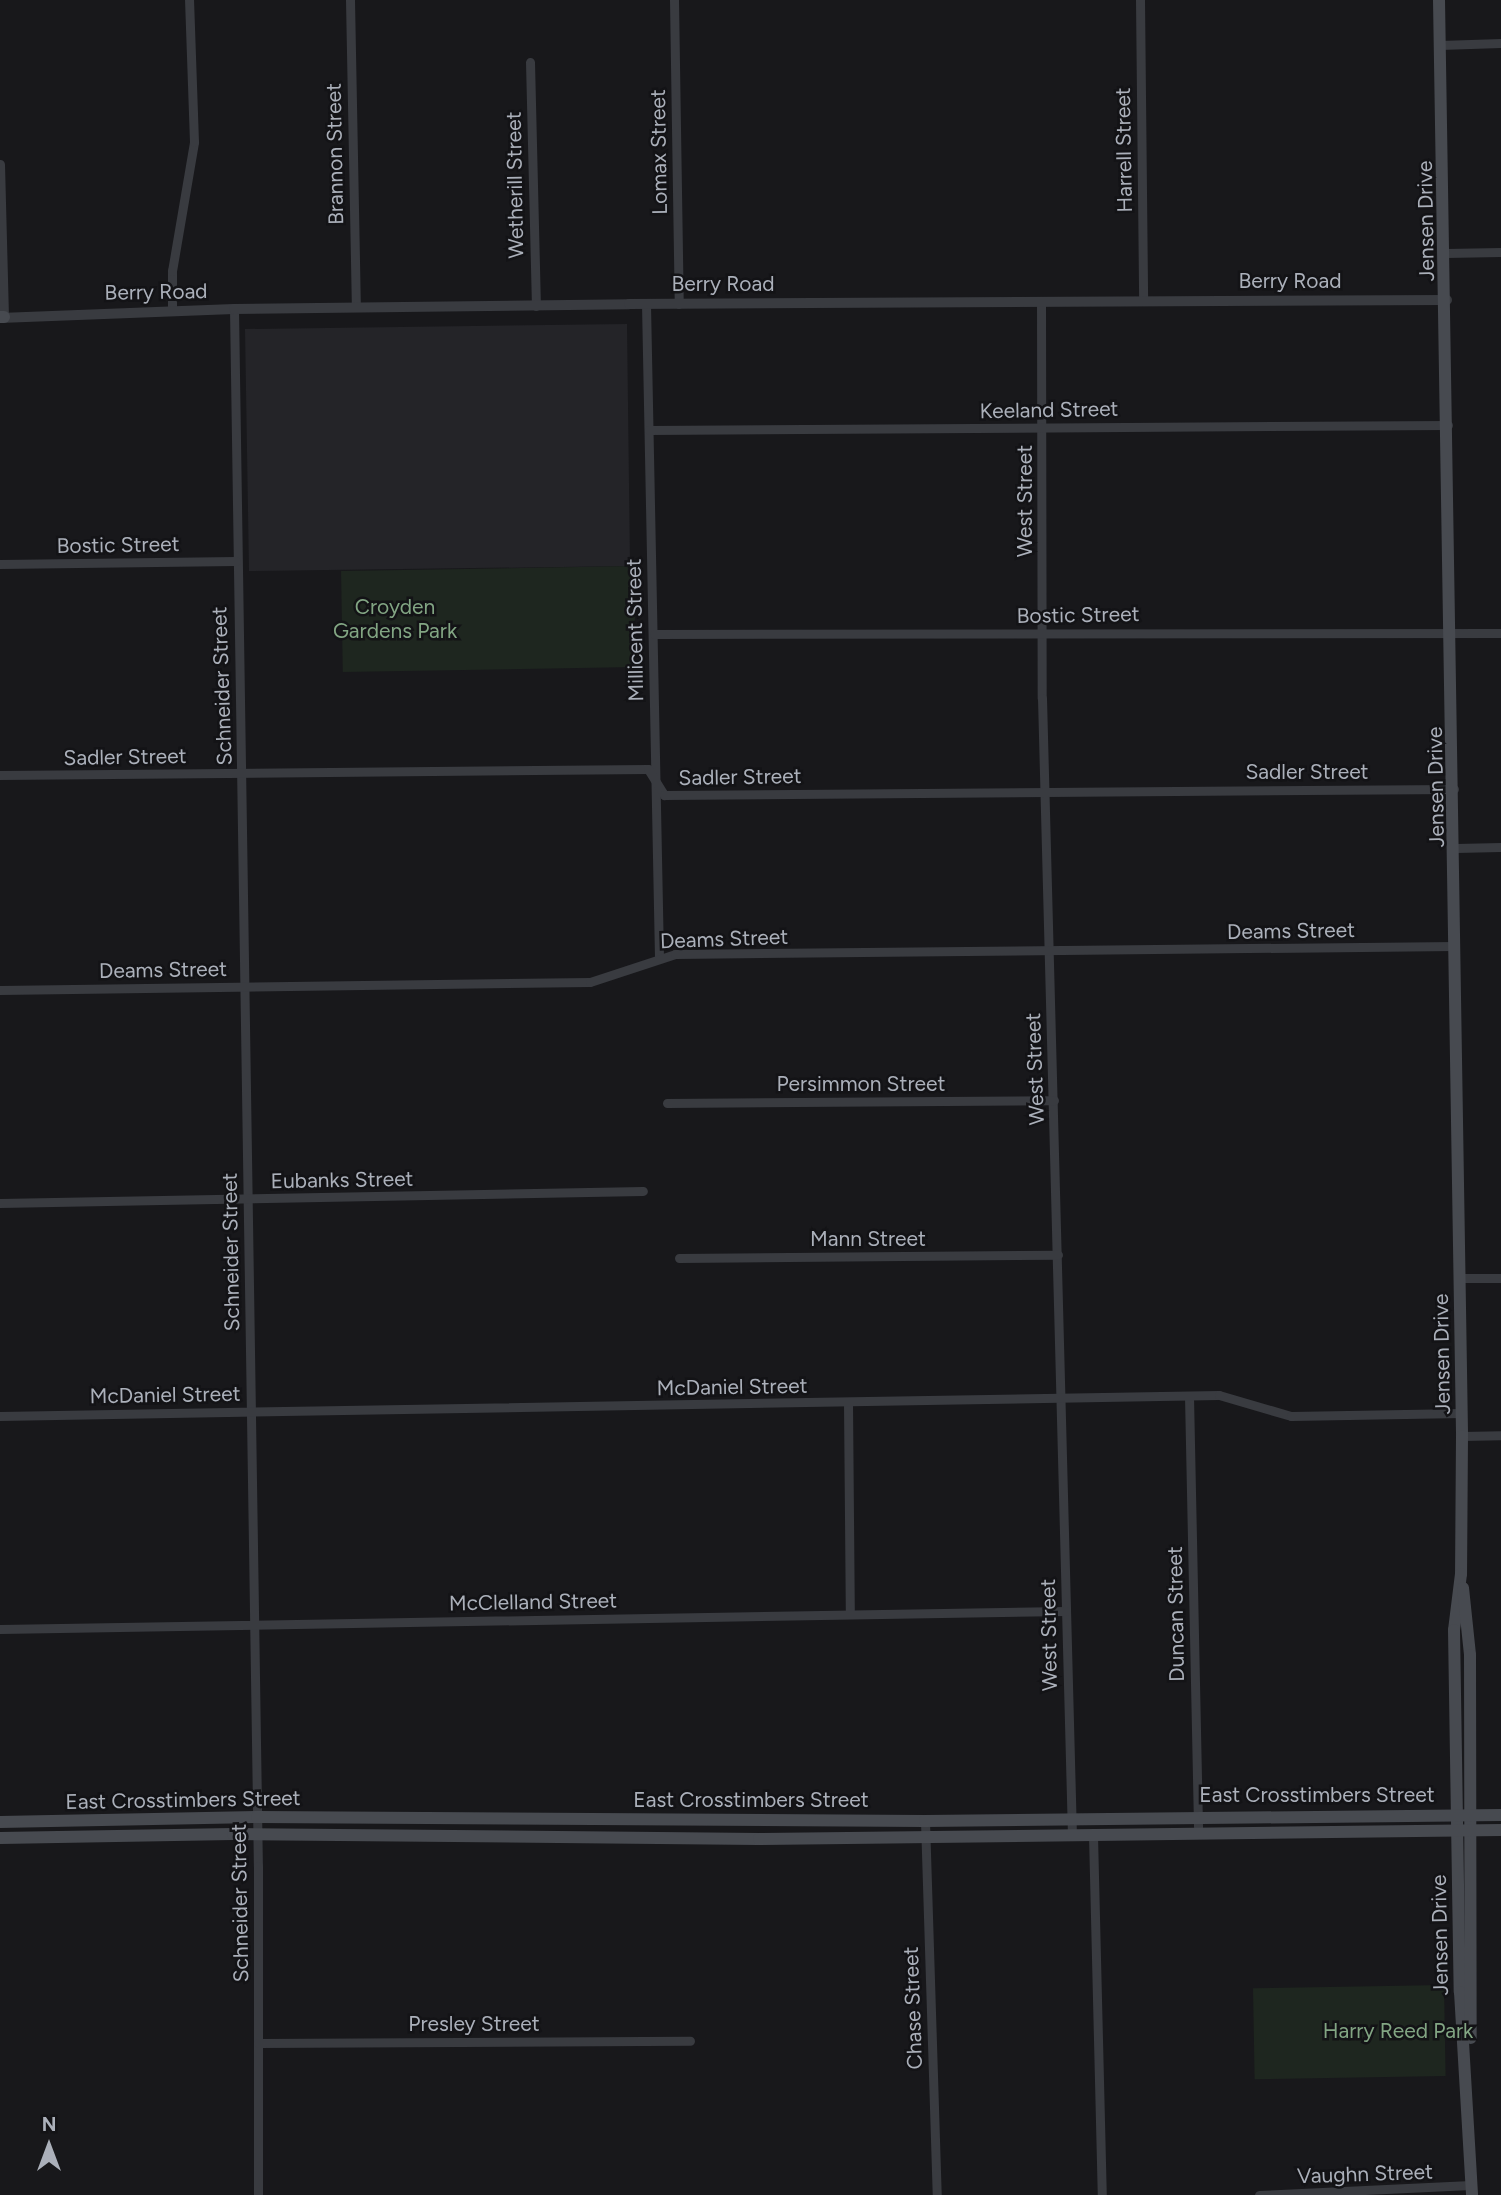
<!DOCTYPE html>
<style>
body{margin:0}
#map{position:relative;width:1501px;height:2195px;overflow:hidden;background:#18181b;font-family:Figtree,sans-serif}
div>[style]{position:absolute}
.built>*{inset:0;background:#242428}
.green>*{inset:0;background:#1e261f;transform-origin:0 0}
.minor>*{height:9px;margin:-4.5px;padding:0 4.5px;transform-origin:4.5px;border-radius:4.5px;background:#393b40}
.tertiary>*{height:10px;margin:-5px;padding:0 5px;transform-origin:5px;border-radius:5px;background:#393b40}
.secondary>*{height:12px;margin:-6px;padding:0 6px;transform-origin:6px;border-radius:6px;background:#474a50}
span{translate:-50% -50%;white-space:nowrap;text-align:center;line-height:1.15;-webkit-text-stroke:5px #131316;paint-order:stroke}
.street-label{font-size:21px;color:#abb0ba}
.park-label{font-size:21px;color:#82a583}
.north{position:absolute;left:14px;top:2111px;width:70px;height:70px;-webkit-text-stroke:5px #131316;paint-order:stroke;rotate:0deg;font-size:19px;font-weight:700;line-height:28px;text-align:center;color:#abb0ba}
.north::after{content:'';display:block;margin:auto;width:24px;height:32px;background:#abb0ba;clip-path:polygon(50% 0,100% 100%,50% 72%,0 100%)}
</style>
<div id="map">
<div class="built">
<i style="clip-path:polygon(627px 324px,630px 564px,634px 566px,249px 571px,245px 329px)"></i>
</div>
<div class="green">
<i style="left:634px;top:566px;width:101px;height:293px;rotate:89deg"></i>
<i style="left:1444px;top:1985px;width:91px;height:191px;rotate:89deg"></i>
</div>
<div class="minor">
<i style="left:350px;top:0;width:307px;rotate:88.9deg"></i>
<i style="left:674px;top:0;width:304px;rotate:89.1deg"></i>
<i style="left:1140px;top:0;width:300px;rotate:89.4deg"></i>
<i style="left:1440px;top:45px;width:61px;rotate:-1.9deg"></i>
<i style="left:530px;top:62px;width:244px;rotate:88.6deg"></i>
<i style="left:0;top:164px;width:153px;rotate:88.5deg"></i>
<i style="left:1446px;top:253px;width:55px;rotate:-1deg"></i>
<i style="left:1041px;top:301px;width:397px;rotate:89.9deg"></i>
<i style="left:1042px;top:698px;width:1137px;rotate:88.49deg"></i>
<i style="left:646px;top:304px;width:652px;rotate:88.86deg"></i>
<i style="left:234px;top:309px;width:1557px;rotate:89.12deg"></i>
<i style="left:258px;top:1866px;width:329px;rotate:90deg"></i>
<i style="left:172px;top:310px;width:39px;rotate:-90deg"></i>
<i style="left:172px;top:271px;width:131px;rotate:-80.3deg"></i>
<i style="left:194px;top:142px;width:142px;rotate:-92deg"></i>
<i style="left:649px;top:430px;width:799px;rotate:-0.36deg"></i>
<i style="left:0;top:564px;width:236px;rotate:-0.7deg"></i>
<i style="left:654px;top:634px;width:847px;rotate:-0.07deg"></i>
<i style="left:0;top:775px;width:648px;rotate:-0.53deg"></i>
<i style="left:648px;top:769px;width:31px;rotate:58deg"></i>
<i style="left:664px;top:795px;width:790px;rotate:-0.44deg"></i>
<i style="left:1456px;top:848px;width:45px;rotate:-1.3deg"></i>
<i style="left:0;top:990px;width:590px;rotate:-0.78deg"></i>
<i style="left:590px;top:982px;width:89px;rotate:-18.2deg"></i>
<i style="left:675px;top:954px;width:780px;rotate:-0.59deg"></i>
<i style="left:667px;top:1103px;width:387px;rotate:-0.4deg"></i>
<i style="left:0;top:1203px;width:643px;rotate:-1.07deg"></i>
<i style="left:679px;top:1258px;width:379px;rotate:-0.5deg"></i>
<i style="left:1460px;top:1278px;width:41px"></i>
<i style="left:1189px;top:1396px;width:436px;rotate:88.8deg"></i>
<i style="left:848px;top:1403px;width:211px;rotate:89.5deg"></i>
<i style="left:0;top:1416px;width:1219px;rotate:-0.99deg"></i>
<i style="left:1219px;top:1395px;width:75px;rotate:16.3deg"></i>
<i style="left:1291px;top:1416px;width:171px;rotate:-1deg"></i>
<i style="left:1462px;top:1436px;width:39px;rotate:-1deg"></i>
<i style="left:0;top:1629px;width:1066px;rotate:-0.97deg"></i>
<i style="left:925px;top:1821px;width:374px;rotate:88.2deg"></i>
<i style="left:1093px;top:1835px;width:360px;rotate:88.6deg"></i>
<i style="left:258px;top:2043px;width:432px;rotate:-0.3deg"></i>
<i style="left:1259px;top:2195px;width:212px;rotate:-2.7deg"></i>
</div>
<div class="tertiary">
<i style="left:0;top:318px;width:234px;rotate:-2.2deg"></i>
<i style="left:234px;top:309px;width:395px;rotate:-0.7deg"></i>
<i style="left:629px;top:304px;width:818px;rotate:-0.28deg"></i>
</div>
<div class="secondary">
<i style="left:1439px;top:0;width:1436px;rotate:89.08deg"></i>
<i style="left:1462px;top:1436px;width:138px;rotate:90.4deg"></i>
<i style="left:1461px;top:1574px;width:56px;rotate:97.1deg"></i>
<i style="left:1454px;top:1630px;width:362px;rotate:89.1deg"></i>
<i style="left:1460px;top:1992px;width:203px;rotate:86.6deg"></i>
<i style="left:0;top:317px;width:4px"></i>
<i style="left:1463px;top:1588px;width:67px;rotate:84deg"></i>
<i style="left:1470px;top:1655px;width:383px;rotate:89.9deg"></i>
<i style="left:0;top:1822px;width:257px;rotate:-1.1deg"></i>
<i style="left:257px;top:1817px;width:668px;rotate:0.34deg"></i>
<i style="left:925px;top:1821px;width:576px;rotate:-0.6deg"></i>
<i style="left:0;top:1838px;width:233px;rotate:-1deg"></i>
<i style="left:233px;top:1834px;width:526px;rotate:0.54deg"></i>
<i style="left:759px;top:1839px;width:742px;rotate:-0.69deg"></i>
</div>
<div class="street-label">
<span style="left:1124px;top:150px;rotate:-91deg">Harrell Street</span>
<span style="left:659px;top:152px;rotate:-91deg">Lomax Street</span>
<span style="left:335px;top:154px;rotate:-91deg">Brannon Street</span>
<span style="left:515px;top:185px;rotate:-91deg">Wetherill Street</span>
<span style="left:1426px;top:221px;rotate:-91deg">Jensen Drive</span>
<span style="left:1290px;top:281px">Berry Road</span>
<span style="left:723px;top:284px">Berry Road</span>
<span style="left:156px;top:292px;rotate:-1deg">Berry Road</span>
<span style="left:1049px;top:410px;rotate:-1deg">Keeland Street</span>
<span style="left:1025px;top:501px;rotate:-90deg">West Street</span>
<span style="left:118px;top:545px;rotate:-1deg">Bostic Street</span>
<span style="left:1078px;top:615px;rotate:-1deg">Bostic Street</span>
<span style="left:635px;top:630px;rotate:-91deg">Millicent Street</span>
<span style="left:222px;top:686px;rotate:-92deg">Schneider Street</span>
<span style="left:125px;top:757px;rotate:-1deg">Sadler Street</span>
<span style="left:1307px;top:772px">Sadler Street</span>
<span style="left:740px;top:777px;rotate:-1deg">Sadler Street</span>
<span style="left:1436px;top:787px;rotate:-91deg">Jensen Drive</span>
<span style="left:1291px;top:931px;rotate:-1deg">Deams Street</span>
<span style="left:724px;top:939px;rotate:-2deg">Deams Street</span>
<span style="left:163px;top:970px;rotate:-1deg">Deams Street</span>
<span style="left:1035px;top:1069px;rotate:-92deg">West Street</span>
<span style="left:861px;top:1084px">Persimmon Street</span>
<span style="left:342px;top:1180px;rotate:-1deg">Eubanks Street</span>
<span style="left:868px;top:1239px">Mann Street</span>
<span style="left:231px;top:1252px;rotate:-91deg">Schneider Street</span>
<span style="left:1442px;top:1354px;rotate:-91deg">Jensen Drive</span>
<span style="left:732px;top:1387px;rotate:-1deg">McDaniel Street</span>
<span style="left:165px;top:1395px;rotate:-1deg">McDaniel Street</span>
<span style="left:533px;top:1602px;rotate:-1deg">McClelland Street</span>
<span style="left:1176px;top:1614px;rotate:-91deg">Duncan Street</span>
<span style="left:1049px;top:1635px;rotate:-91deg">West Street</span>
<span style="left:1317px;top:1795px">East Crosstimbers Street</span>
<span style="left:183px;top:1800px;rotate:-1deg">East Crosstimbers Street</span>
<span style="left:751px;top:1800px">East Crosstimbers Street</span>
<span style="left:240px;top:1903px;rotate:-91deg">Schneider Street</span>
<span style="left:1440px;top:1935px;rotate:-91deg">Jensen Drive</span>
<span style="left:913px;top:2008px;rotate:-92deg">Chase Street</span>
<span style="left:474px;top:2024px">Presley Street</span>
<span style="left:1365px;top:2174px;rotate:-2deg">Vaughn Street</span>
</div>
<div class="park-label">
<span style="left:395px;top:619px">Croyden<br>Gardens Park</span>
<span style="left:1398px;top:2031px">Harry Reed Park</span>
</div>
<div class="north">N</div>
</div>
